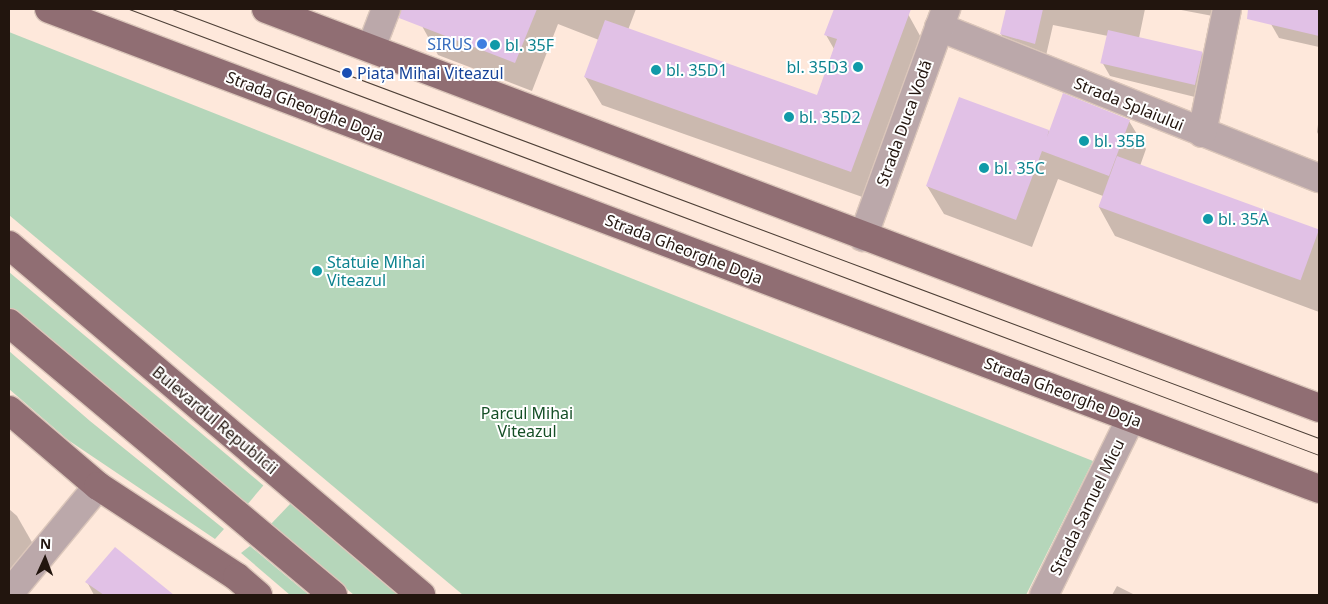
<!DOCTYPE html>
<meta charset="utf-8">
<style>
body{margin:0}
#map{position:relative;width:1328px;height:604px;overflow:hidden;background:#fee8db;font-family:"Noto Sans",sans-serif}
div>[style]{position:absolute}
.green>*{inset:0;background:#b5d6ba;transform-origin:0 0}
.shadow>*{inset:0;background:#0003}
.building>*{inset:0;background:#e1c1e6;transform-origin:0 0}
.roads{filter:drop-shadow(1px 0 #dbc6ba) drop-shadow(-1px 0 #dbc6ba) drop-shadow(0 1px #dbc6ba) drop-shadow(0 -1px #dbc6ba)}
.minor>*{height:28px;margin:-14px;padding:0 14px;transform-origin:14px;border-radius:14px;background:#bba8aa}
.major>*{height:28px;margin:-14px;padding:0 14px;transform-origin:14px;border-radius:14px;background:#906e73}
.tram>*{height:1px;margin:-0.5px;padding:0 0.5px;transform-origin:0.5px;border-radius:0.5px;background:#4d3f36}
.dots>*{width:14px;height:14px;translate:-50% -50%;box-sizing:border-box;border:2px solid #fff;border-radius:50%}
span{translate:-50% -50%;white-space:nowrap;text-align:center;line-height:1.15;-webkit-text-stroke:4px #fff;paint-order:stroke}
.shop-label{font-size:16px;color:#366cbe}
.right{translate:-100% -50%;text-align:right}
.culture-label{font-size:16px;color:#0d838f}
.left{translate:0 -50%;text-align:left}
.transit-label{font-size:16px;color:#164399}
.street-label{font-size:16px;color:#22150e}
.park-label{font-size:16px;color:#154f26}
.frame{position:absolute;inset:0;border:10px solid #22150e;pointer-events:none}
.north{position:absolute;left:20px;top:534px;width:50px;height:50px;-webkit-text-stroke:4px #fff;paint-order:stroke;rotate:2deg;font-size:14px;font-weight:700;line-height:20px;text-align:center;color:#22150e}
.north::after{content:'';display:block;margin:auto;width:18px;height:22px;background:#22150e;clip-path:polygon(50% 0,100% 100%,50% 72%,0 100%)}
</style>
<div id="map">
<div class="green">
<i style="clip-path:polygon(9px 32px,1093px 461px,1026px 595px,463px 595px,9px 215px)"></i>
<i style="left:9px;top:272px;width:332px;height:32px;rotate:40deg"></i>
<i style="clip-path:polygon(9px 351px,90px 421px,224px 529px,215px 539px,68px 440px,9px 389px)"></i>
<i style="clip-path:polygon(292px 502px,401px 595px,354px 595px,270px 525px)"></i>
<i style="clip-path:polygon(250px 546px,309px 595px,290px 595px,241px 553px)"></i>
</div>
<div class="shadow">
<i style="clip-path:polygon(428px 9px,636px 9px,628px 30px,817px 97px,834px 49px,826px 35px,835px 9px,892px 9px,908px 14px,924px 43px,868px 199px,602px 105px,585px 77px,599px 40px,558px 24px,532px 91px,438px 55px,422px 26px)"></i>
<i style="clip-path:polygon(1007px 9px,1145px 9px,1139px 38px,1202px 53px,1210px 67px,1203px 99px,1110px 76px,1102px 62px,1108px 36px,1053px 25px,1045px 60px,1011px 51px,1001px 34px)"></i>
<i style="clip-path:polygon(1176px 9px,1220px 9px,1218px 17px)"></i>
<i style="clip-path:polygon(1275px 9px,1319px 9px,1319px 47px,1279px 38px,1271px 24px)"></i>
<i style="clip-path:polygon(1319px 117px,1319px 136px,1317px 132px)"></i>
<i style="clip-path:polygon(1129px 121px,1146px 149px,1140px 166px,1319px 232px,1319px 312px,1115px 236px,1099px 207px,1103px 196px,1058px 179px,1032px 247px,944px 214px,927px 186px,1048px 131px)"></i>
<i style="clip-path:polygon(9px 509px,17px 516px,33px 544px,9px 576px)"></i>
<i style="clip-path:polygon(116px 549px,172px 595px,94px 595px,87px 582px)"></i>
<i style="clip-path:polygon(1117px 586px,1135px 595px,1112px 595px)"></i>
</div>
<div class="building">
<i style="clip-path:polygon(401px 9px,537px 9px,515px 63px,399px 18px)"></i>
<i style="clip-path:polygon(834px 9px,911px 9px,851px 172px,584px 77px,605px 20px,817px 95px,837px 39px,824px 35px)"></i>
<i style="clip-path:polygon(1006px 9px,1043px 9px,1035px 44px,1000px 34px)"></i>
<i style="clip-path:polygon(1248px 9px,1319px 9px,1319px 36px,1247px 19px)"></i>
<i style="left:1108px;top:30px;width:97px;height:34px;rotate:13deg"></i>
<i style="clip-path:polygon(1063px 93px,1130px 120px,1109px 176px,1042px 151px,1016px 220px,926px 186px,959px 97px,1049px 130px,1047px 137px)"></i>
<i style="left:1117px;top:156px;width:215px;height:54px;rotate:20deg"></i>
<i style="clip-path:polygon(115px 547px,174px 595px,104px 595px,85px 582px)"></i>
</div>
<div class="roads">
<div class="minor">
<i style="left:939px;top:27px;width:409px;rotate:21.7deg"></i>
<i style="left:371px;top:48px;width:42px;rotate:-69deg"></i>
<i style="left:1202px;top:133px;width:126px;rotate:-78.6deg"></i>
<i style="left:863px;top:237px;width:243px;rotate:-70deg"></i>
<i style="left:9px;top:594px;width:140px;rotate:-50.5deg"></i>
<i style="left:1044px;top:595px;width:197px;rotate:-63.8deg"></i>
</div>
<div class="major">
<i style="left:49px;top:9px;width:1358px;rotate:20.7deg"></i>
<i style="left:266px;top:9px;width:1126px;rotate:20.75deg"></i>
<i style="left:9px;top:245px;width:541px;rotate:40.35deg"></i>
<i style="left:9px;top:323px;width:423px;rotate:40deg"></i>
<i style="left:9px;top:410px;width:117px;rotate:40.5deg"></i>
<i style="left:98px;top:486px;width:166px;rotate:33.2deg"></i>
<i style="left:237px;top:577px;width:28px;rotate:41deg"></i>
</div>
</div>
<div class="tram">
<i style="left:129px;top:9px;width:1271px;rotate:20.55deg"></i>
<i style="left:172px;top:9px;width:1225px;rotate:20.51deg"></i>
</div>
<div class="dots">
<i style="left:482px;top:44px;background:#3f7fe0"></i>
<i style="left:495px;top:45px;background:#0f9aa8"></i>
<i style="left:858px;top:67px;background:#0f9aa8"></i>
<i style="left:656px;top:70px;background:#0f9aa8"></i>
<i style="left:347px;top:73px;background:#1a4fb4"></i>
<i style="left:789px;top:117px;background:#0f9aa8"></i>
<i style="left:1084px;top:141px;background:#0f9aa8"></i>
<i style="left:984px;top:168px;background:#0f9aa8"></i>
<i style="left:1208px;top:219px;background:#0f9aa8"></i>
<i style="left:317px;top:271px;background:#0f9aa8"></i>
</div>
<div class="shop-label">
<span class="right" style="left:472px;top:44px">SIRUS</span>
</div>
<div class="culture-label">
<span class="left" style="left:505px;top:45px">bl. 35F</span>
<span class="right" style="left:848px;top:67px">bl. 35D3</span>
<span class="left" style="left:666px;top:70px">bl. 35D1</span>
<span class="left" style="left:799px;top:117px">bl. 35D2</span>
<span class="left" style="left:1094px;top:141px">bl. 35B</span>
<span class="left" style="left:994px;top:168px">bl. 35C</span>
<span class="left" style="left:1218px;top:219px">bl. 35A</span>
<span class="left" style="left:327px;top:271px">Statuie Mihai<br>Viteazul</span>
</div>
<div class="transit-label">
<span class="left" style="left:357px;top:73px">Piața Mihai Viteazul</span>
</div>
<div class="street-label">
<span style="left:1129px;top:104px;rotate:22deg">Strada Splaiului</span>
<span style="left:305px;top:106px;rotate:21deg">Strada Gheorghe Doja</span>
<span style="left:904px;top:123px;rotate:-70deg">Strada Duca Vodă</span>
<span style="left:684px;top:249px;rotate:21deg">Strada Gheorghe Doja</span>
<span style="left:1063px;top:392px;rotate:21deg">Strada Gheorghe Doja</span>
<span style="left:215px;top:420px;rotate:40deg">Bulevardul Republicii</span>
<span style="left:1087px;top:507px;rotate:-64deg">Strada Samuel Micu</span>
</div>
<div class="park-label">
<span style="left:527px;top:422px">Parcul Mihai<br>Viteazul</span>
</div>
<div class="frame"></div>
<div class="north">N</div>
</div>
